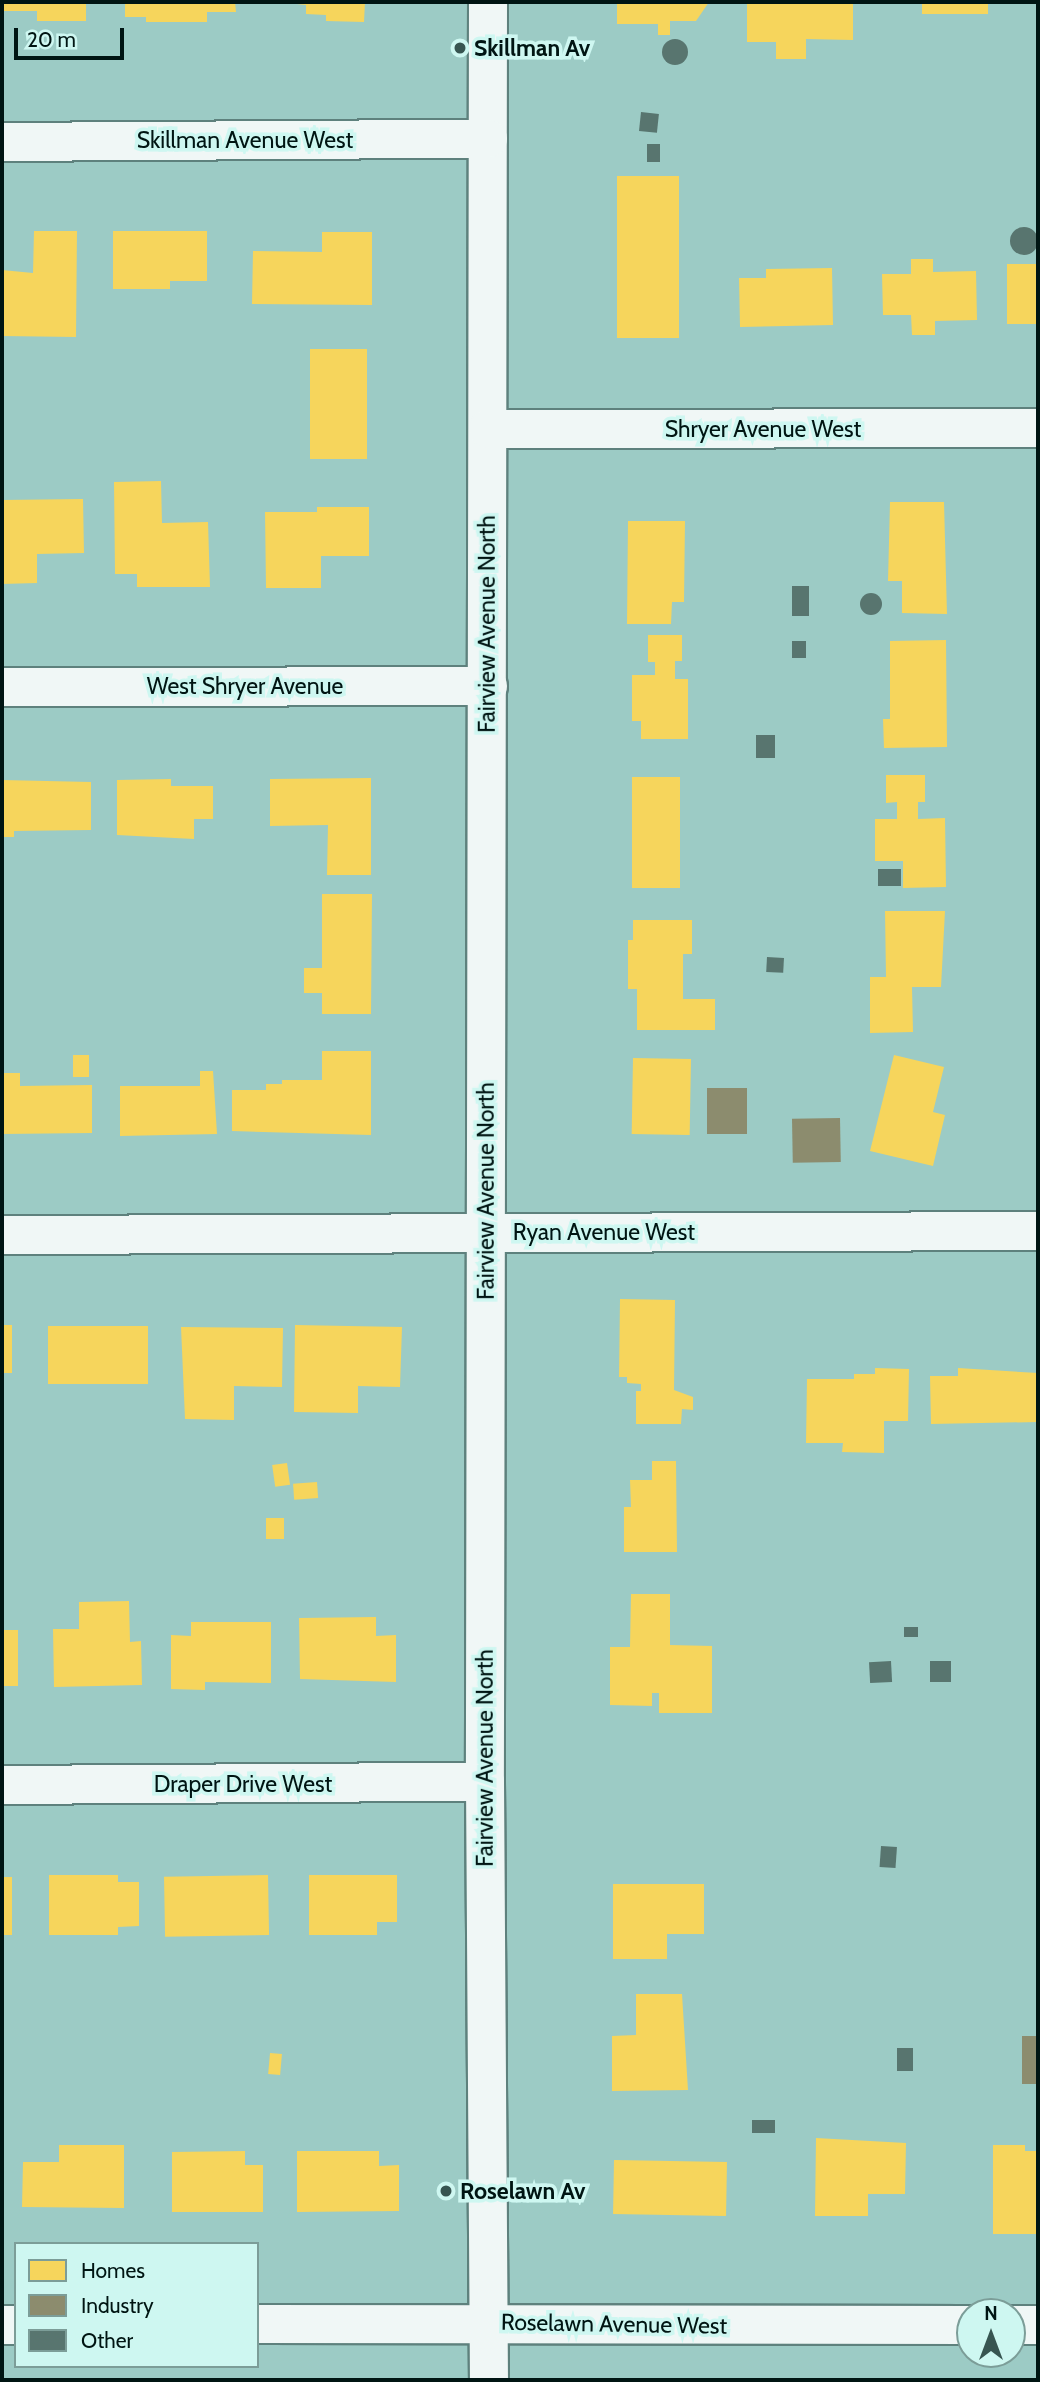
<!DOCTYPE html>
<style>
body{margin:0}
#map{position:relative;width:1040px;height:2382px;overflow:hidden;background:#9ccbc5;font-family:Cabin,sans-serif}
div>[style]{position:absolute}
.homes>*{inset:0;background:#f6d55c;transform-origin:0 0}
.industry>*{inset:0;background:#8c8c6e;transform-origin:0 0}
.building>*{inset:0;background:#58756f;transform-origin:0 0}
.round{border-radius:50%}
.roads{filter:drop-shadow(2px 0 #5e817d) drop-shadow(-2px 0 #5e817d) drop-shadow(0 2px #5e817d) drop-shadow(0 -2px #5e817d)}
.minor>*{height:38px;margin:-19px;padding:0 19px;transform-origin:19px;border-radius:19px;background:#f0f7f6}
.dots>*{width:19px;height:19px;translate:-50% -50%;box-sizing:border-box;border:4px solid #cef7f1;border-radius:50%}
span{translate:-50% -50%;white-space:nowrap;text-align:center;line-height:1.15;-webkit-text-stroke:7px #cef7f1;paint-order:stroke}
.poi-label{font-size:23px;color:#001513;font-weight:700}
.left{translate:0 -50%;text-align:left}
.street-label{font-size:23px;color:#001513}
.frame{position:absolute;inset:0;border:4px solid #001513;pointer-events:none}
.legend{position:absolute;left:14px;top:2242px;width:245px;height:126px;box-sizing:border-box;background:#cef7f1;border:2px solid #7c9d98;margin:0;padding:9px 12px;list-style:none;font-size:21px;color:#001513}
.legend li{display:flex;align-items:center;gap:14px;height:35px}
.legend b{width:35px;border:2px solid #7c9d98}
.north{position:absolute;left:956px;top:2298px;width:70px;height:70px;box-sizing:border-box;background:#cef7f1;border:2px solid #7c9d98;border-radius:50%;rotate:0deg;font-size:19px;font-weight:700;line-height:28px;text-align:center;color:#001513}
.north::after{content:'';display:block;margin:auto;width:24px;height:32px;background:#375551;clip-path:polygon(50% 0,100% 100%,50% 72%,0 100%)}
.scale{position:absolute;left:14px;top:28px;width:110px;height:32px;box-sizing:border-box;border:4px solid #001513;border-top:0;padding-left:9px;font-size:21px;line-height:24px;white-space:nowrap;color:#001513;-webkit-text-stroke:5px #cef7f1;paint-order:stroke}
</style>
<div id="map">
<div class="homes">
<i style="clip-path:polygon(4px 2px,86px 2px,86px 21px,37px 21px,37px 11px,4px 11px)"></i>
<i style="clip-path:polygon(125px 2px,235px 2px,236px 12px,207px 12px,207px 22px,146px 22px,146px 17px,125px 17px)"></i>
<i style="clip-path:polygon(279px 2px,365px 2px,364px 22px,326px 21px,326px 15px,306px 14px,306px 5px)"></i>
<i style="clip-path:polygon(617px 2px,709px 2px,696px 21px,670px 21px,670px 35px,658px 35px,658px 24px,617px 24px)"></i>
<i style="clip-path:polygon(747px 2px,853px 2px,853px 40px,806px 39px,806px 59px,776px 59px,776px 42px,747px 42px)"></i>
<i style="left:922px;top:2px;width:66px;height:12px"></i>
<i style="left:617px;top:176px;width:62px;height:162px"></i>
<i style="clip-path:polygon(34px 231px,77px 231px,76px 337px,2px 336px,2px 270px,33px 273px)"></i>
<i style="clip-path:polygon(113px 231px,207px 231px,207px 281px,170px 281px,170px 289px,113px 289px)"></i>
<i style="clip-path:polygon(322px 232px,372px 232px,372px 305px,252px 304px,253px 251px,322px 252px)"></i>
<i style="clip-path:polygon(911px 259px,933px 259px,933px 272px,976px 271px,977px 320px,935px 321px,935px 335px,912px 335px,911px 315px,883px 315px,882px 274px,911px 274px)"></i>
<i style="left:1007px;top:264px;width:31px;height:60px"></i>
<i style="clip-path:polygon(832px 268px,833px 325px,740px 327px,739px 278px,766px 278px,766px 269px)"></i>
<i style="left:310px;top:349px;width:57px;height:110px"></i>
<i style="clip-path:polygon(161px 481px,162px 523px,208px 522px,210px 587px,137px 587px,137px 574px,115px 574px,114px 482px)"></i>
<i style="clip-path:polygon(83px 499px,84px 553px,37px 554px,37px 583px,2px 584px,2px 500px)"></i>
<i style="clip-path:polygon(890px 502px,944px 502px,947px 614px,902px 613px,902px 581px,888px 581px)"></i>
<i style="clip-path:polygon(317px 507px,369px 507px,369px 556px,321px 556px,321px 588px,266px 588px,265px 512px,317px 512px)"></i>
<i style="clip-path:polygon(628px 521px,685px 521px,684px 602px,672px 602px,671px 624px,627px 624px)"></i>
<i style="clip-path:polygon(648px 635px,682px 635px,682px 661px,675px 661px,675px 679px,688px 679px,688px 739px,641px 739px,641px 721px,632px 721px,632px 675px,655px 675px,655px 662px,648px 662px)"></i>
<i style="clip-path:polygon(946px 640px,947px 747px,884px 748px,883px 719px,890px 719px,890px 641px)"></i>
<i style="clip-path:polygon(886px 775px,925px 775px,925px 802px,918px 802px,918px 819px,945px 818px,946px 887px,903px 888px,903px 861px,875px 861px,875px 819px,897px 819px,897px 802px,886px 803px)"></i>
<i style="left:632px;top:777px;width:48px;height:111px"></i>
<i style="clip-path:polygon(371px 778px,371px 875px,327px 875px,328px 825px,270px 826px,270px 779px)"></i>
<i style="clip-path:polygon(171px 779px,171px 786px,213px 786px,213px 819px,194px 819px,194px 839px,117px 835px,117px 780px)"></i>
<i style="clip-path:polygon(2px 780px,91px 782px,91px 830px,14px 831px,14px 837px,2px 837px)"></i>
<i style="clip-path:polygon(322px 894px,372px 894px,371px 1014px,322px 1014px,322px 993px,304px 993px,304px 968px,322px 968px)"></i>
<i style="clip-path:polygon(885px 911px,945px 911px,941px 987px,912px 987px,913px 1032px,870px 1033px,870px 977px,886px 977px)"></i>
<i style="clip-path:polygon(633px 920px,692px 920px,692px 954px,683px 954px,683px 999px,715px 999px,715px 1030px,637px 1030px,637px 989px,628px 989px,628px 940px,633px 940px)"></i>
<i style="clip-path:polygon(322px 1051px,371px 1051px,371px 1135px,232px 1131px,232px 1090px,266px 1090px,266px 1084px,282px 1084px,282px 1080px,322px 1080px)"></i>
<i style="left:73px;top:1055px;width:16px;height:22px"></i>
<i style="clip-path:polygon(894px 1055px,944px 1067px,933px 1112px,945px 1115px,933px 1166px,870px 1151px)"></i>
<i style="left:633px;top:1058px;width:58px;height:76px;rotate:1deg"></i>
<i style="clip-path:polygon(200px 1071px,213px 1071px,217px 1134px,120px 1136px,120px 1086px,200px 1086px)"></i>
<i style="clip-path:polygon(2px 1073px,20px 1073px,20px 1086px,92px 1085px,92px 1133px,2px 1134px)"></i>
<i style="clip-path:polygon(620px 1299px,675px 1300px,674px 1390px,693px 1397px,693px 1410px,682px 1409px,681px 1424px,636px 1424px,636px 1391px,641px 1391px,641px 1384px,627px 1383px,627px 1377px,619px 1377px)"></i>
<i style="left:2px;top:1325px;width:10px;height:48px"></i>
<i style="clip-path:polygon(295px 1325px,402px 1327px,400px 1387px,358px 1386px,358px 1413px,294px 1412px)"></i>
<i style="left:48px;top:1326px;width:100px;height:58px"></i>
<i style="clip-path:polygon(181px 1327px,283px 1328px,282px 1387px,234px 1386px,234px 1420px,185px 1419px)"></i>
<i style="clip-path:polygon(875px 1368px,909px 1369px,908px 1421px,884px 1421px,884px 1453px,842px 1452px,843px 1443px,806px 1443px,807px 1379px,854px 1379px,854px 1374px,875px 1374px)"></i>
<i style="clip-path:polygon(958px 1368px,1038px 1373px,1038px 1422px,931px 1424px,930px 1376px,958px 1376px)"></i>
<i style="clip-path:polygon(652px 1461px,676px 1461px,677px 1552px,624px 1552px,624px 1507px,631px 1507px,630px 1480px,652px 1480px)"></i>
<i style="left:287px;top:1463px;width:22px;height:15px;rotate:82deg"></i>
<i style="left:317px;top:1482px;width:16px;height:24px;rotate:86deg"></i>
<i style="left:266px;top:1518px;width:18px;height:21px"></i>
<i style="clip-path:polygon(631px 1594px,670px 1594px,670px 1645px,712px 1646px,712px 1713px,659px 1713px,659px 1693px,652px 1693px,652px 1706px,610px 1705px,610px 1647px,630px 1647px)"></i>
<i style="clip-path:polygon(129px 1601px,130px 1642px,141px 1641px,142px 1685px,54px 1687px,53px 1629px,79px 1629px,79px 1602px)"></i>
<i style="clip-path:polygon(376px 1617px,376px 1636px,396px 1635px,396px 1682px,300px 1679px,299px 1618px)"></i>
<i style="clip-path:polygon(191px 1622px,271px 1622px,271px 1683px,205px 1682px,205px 1690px,171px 1689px,171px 1635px,191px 1636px)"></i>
<i style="left:2px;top:1630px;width:16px;height:56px"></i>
<i style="clip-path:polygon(49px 1875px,118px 1875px,118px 1882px,139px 1882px,139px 1926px,118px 1927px,118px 1935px,49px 1935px)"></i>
<i style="left:268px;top:1875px;width:60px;height:104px;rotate:89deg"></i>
<i style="clip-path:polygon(309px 1875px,397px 1875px,397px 1922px,377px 1922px,377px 1935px,309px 1935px)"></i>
<i style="left:2px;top:1877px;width:10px;height:58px"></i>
<i style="clip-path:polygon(613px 1884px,704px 1884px,704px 1934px,667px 1934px,667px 1959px,613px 1959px)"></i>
<i style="clip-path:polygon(636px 1994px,682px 1994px,688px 2090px,612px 2091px,612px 2036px,636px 2035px)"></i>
<i style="left:270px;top:2053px;width:12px;height:21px;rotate:5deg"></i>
<i style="clip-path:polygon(816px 2138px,906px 2143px,905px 2194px,868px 2194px,868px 2216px,815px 2216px)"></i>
<i style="clip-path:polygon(59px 2145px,124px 2145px,124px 2208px,22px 2207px,23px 2162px,59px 2162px)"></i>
<i style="clip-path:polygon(993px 2145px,1025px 2145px,1025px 2151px,1038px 2151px,1036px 2234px,993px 2234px)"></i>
<i style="clip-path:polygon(245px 2151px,245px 2165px,263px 2165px,263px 2212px,172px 2212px,172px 2152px)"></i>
<i style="clip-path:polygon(297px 2151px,379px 2151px,379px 2166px,399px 2165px,399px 2211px,297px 2212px)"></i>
<i style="left:614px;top:2160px;width:113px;height:54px;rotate:1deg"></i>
</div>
<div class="industry">
<i style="left:707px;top:1088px;width:40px;height:46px"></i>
<i style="left:840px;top:1118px;width:44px;height:48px;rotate:89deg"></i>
<i style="left:1022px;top:2036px;width:16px;height:48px"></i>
</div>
<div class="building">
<i class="round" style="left:662px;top:39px;width:26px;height:26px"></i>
<i style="left:641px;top:112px;width:18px;height:19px;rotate:6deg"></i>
<i style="left:647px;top:144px;width:13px;height:18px"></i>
<i class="round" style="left:1010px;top:227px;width:28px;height:28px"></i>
<i style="left:792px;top:586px;width:17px;height:30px"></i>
<i class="round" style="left:860px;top:593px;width:22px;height:22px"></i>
<i style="left:792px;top:641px;width:14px;height:17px"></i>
<i style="left:756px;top:735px;width:19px;height:23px"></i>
<i style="left:878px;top:869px;width:23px;height:17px"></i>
<i style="left:767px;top:957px;width:17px;height:15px;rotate:3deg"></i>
<i style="left:904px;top:1627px;width:14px;height:10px"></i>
<i style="left:891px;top:1661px;width:21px;height:22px;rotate:87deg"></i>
<i style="left:930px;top:1661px;width:21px;height:21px"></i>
<i style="left:881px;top:1846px;width:16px;height:21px;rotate:4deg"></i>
<i style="left:897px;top:2048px;width:16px;height:23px"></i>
<i style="left:752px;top:2120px;width:23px;height:13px"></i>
</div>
<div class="roads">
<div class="minor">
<i style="left:488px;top:2px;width:1780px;rotate:90.1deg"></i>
<i style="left:485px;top:1782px;width:598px;rotate:89.62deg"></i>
<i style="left:2px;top:142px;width:486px;rotate:-0.4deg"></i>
<i style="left:488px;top:429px;width:550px;rotate:-0.1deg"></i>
<i style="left:2px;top:687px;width:486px;rotate:-0.1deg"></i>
<i style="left:2px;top:1235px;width:1036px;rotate:-0.22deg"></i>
<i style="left:2px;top:1785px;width:483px;rotate:-0.4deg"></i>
<i style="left:257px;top:2324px;width:713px;rotate:0.08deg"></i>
<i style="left:2px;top:2325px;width:14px"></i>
<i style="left:1012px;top:2325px;width:26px"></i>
</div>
</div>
<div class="dots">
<i style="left:460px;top:48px;background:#375551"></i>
<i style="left:446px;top:2191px;background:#375551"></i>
</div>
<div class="poi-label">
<span class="left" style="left:474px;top:48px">Skillman Av</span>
<span class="left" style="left:460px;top:2191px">Roselawn Av</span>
</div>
<div class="street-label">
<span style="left:245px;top:140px">Skillman Avenue West</span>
<span style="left:763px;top:429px">Shryer Avenue West</span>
<span style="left:487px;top:624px;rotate:-90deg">Fairview Avenue North</span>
<span style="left:245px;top:686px">West Shryer Avenue</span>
<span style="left:486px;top:1191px;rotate:-90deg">Fairview Avenue North</span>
<span style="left:604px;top:1232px">Ryan Avenue West</span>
<span style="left:485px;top:1758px;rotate:-90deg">Fairview Avenue North</span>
<span style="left:243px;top:1784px">Draper Drive West</span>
<span style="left:614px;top:2324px;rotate:1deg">Roselawn Avenue West</span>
</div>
<div class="frame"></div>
<ul class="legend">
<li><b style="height:19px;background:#f6d55c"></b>Homes</li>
<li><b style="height:19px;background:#8c8c6e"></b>Industry</li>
<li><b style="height:19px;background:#58756f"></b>Other</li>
</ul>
<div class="north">N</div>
<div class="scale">20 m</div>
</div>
